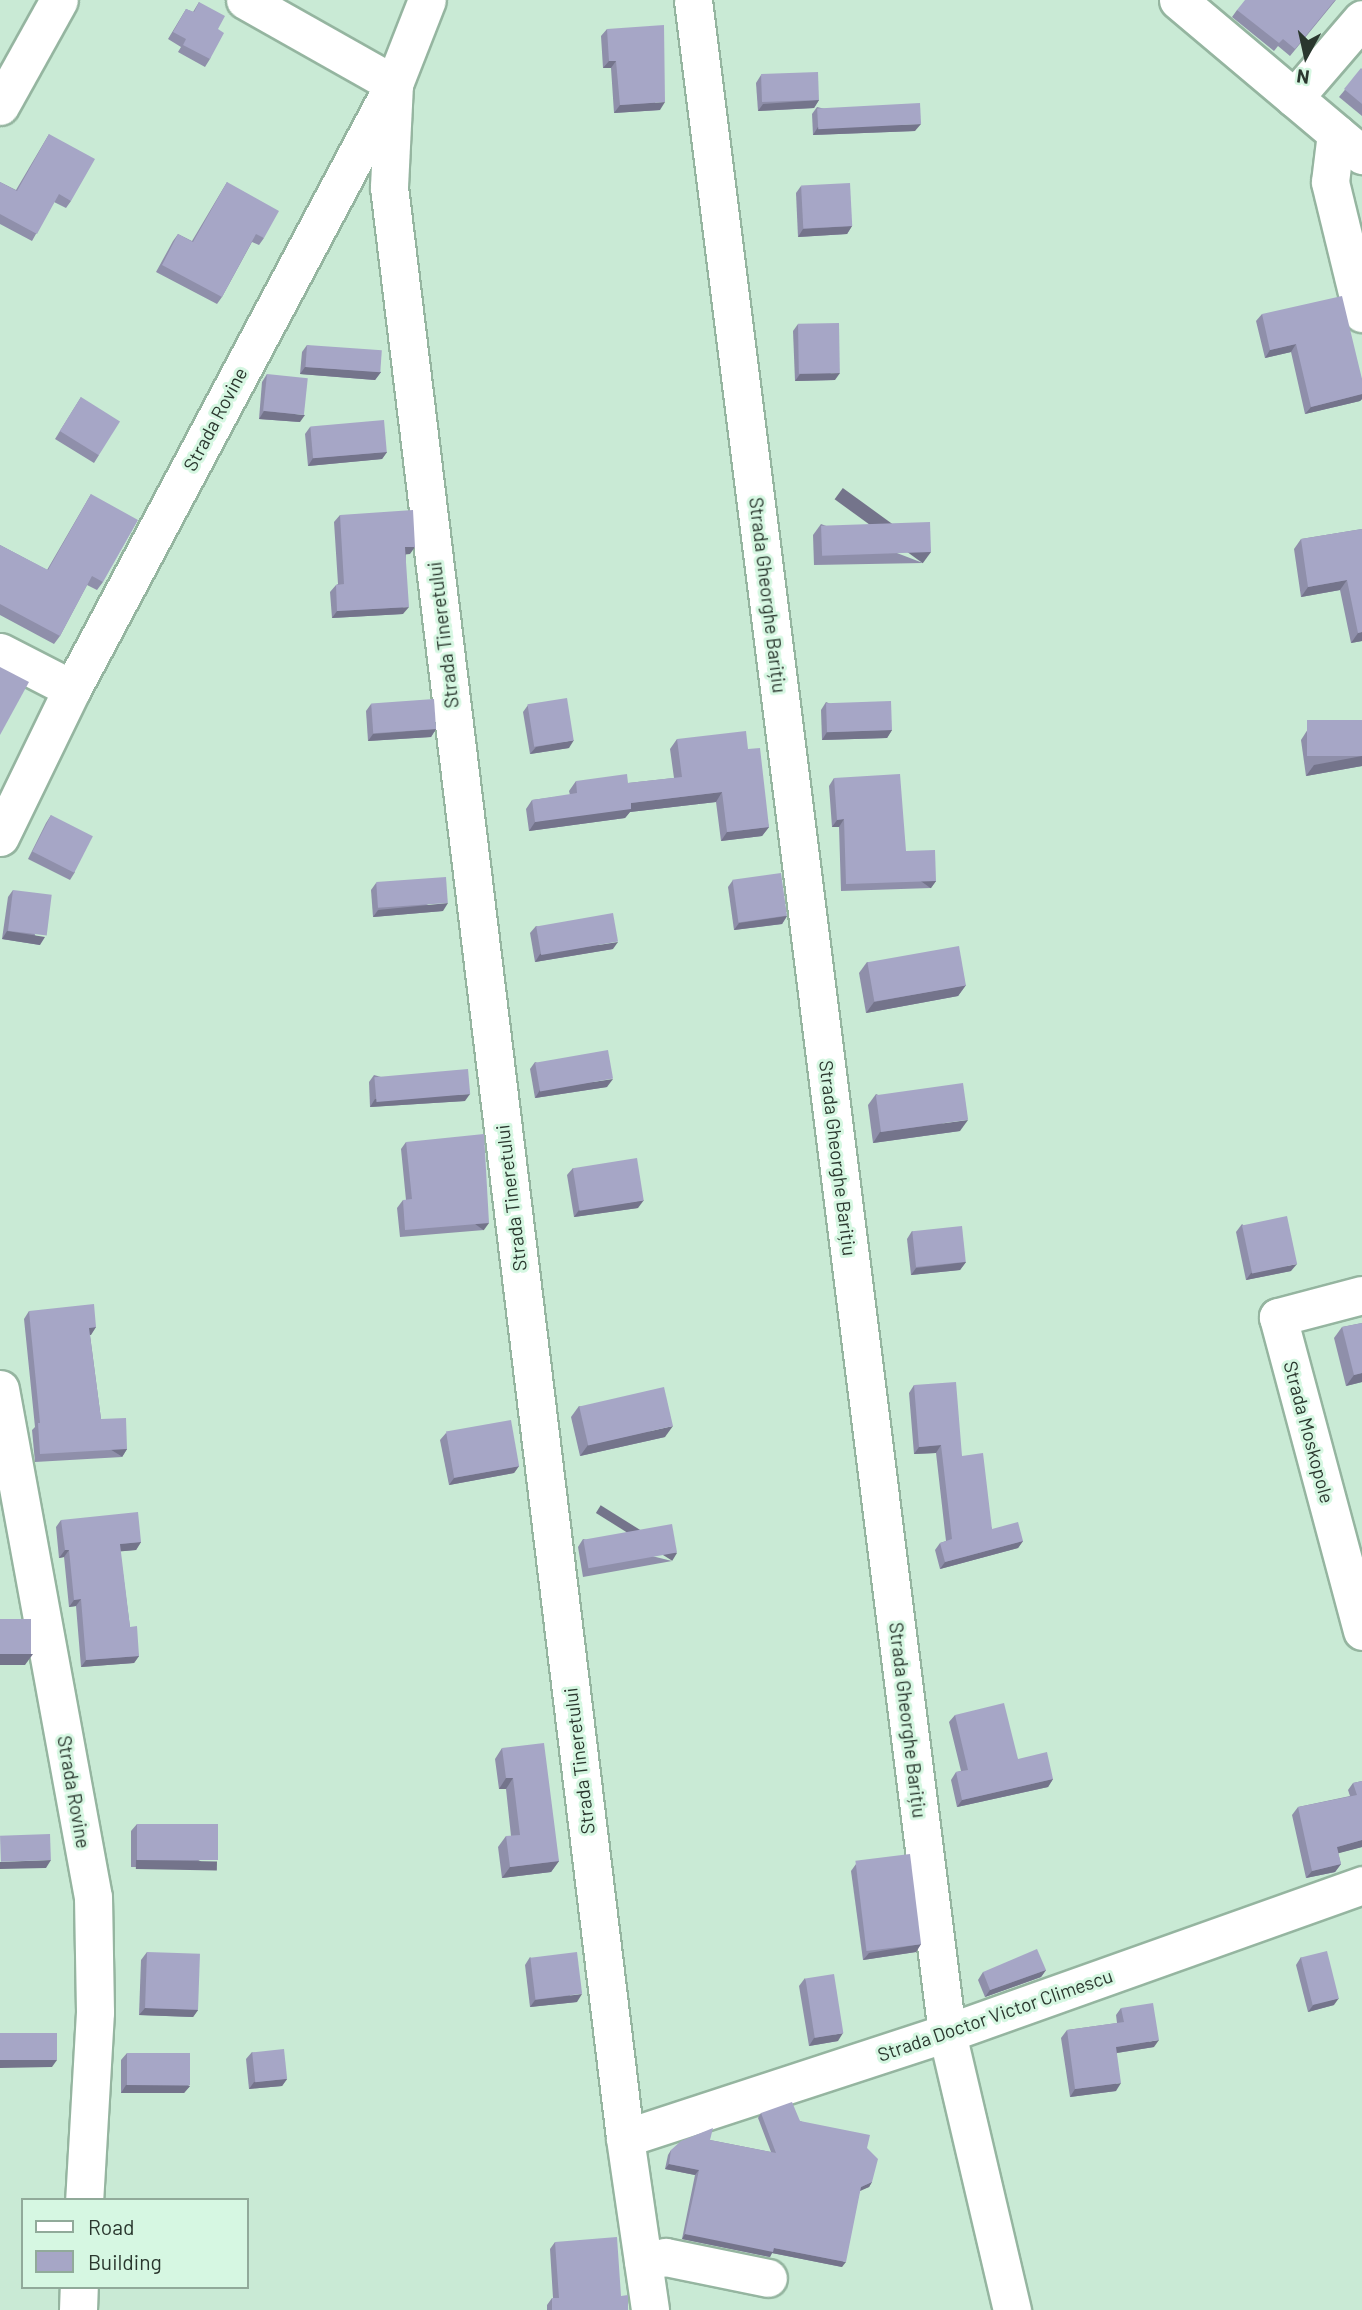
<!DOCTYPE html>
<meta charset="utf-8">
<style>
body{margin:0}
#map{position:relative;width:1362px;height:2310px;overflow:hidden;background:#c9ead5;font-family:Barlow,sans-serif}
div>[style]{position:absolute}
.roads{filter:drop-shadow(2px 0 #95b5a0) drop-shadow(-2px 0 #95b5a0) drop-shadow(0 2px #95b5a0) drop-shadow(0 -2px #95b5a0)}
.minor>*{height:37px;margin:-18.5px;padding:0 18.5px;transform-origin:18.5px;border-radius:18.5px;background:#fff}
.wall>*{inset:0;background:#8f8faa}
.shaded-wall>*{inset:0;background:#74748b;transform-origin:0 0}
.building>*{inset:0;background:#a6a6c6;transform-origin:0 0}
span{translate:-50% -50%;white-space:nowrap;text-align:center;line-height:1.15;-webkit-text-stroke:6px #d6f7e2;paint-order:stroke}
.street-label{font-size:19px;color:#2a372e}
.legend{position:absolute;left:21px;top:2198px;width:228px;height:91px;box-sizing:border-box;background:#d6f7e2;border:2px solid #91aa9a;margin:0;padding:9px 12px;list-style:none;font-size:21px;color:#2a372e}
.legend li{display:flex;align-items:center;gap:14px;height:35px}
.legend b{width:35px;border:2px solid #91aa9a}
.north{position:absolute;left:1271px;top:21px;width:70px;height:70px;-webkit-text-stroke:5px #d6f7e2;paint-order:stroke;rotate:188deg;font-size:19px;font-weight:700;line-height:28px;text-align:center;color:#2a372e}
.north::after{content:'';display:block;margin:auto;width:24px;height:32px;background:#2a372e;clip-path:polygon(50% 0,100% 100%,50% 72%,0 100%)}
</style>
<div id="map">
<div class="roads">
<div class="minor">
<i style="left:245px;top:0;width:171px;rotate:29.4deg"></i>
<i style="left:394px;top:84px;width:103px;rotate:92.8deg"></i>
<i style="left:389px;top:187px;width:1965px;rotate:83.1deg"></i>
<i style="left:625px;top:2138px;width:174px;rotate:81.7deg"></i>
<i style="left:693px;top:0;width:2049px;rotate:82.88deg"></i>
<i style="left:947px;top:2033px;width:285px;rotate:76.8deg"></i>
<i style="left:1178px;top:0;width:241px;rotate:40.1deg"></i>
<i style="left:1294px;top:98px;width:104px;rotate:-49.3deg"></i>
<i style="left:0;top:106px;width:121px;rotate:-60.9deg"></i>
<i style="left:1336px;top:133px;width:49px;rotate:97deg"></i>
<i style="left:1330px;top:182px;width:135px;rotate:76.3deg"></i>
<i style="left:0;top:652px;width:81px;rotate:27.2deg"></i>
<i style="left:0;top:837px;width:165px;rotate:-64.1deg"></i>
<i style="left:72px;top:689px;width:685px;rotate:-61.98deg"></i>
<i style="left:394px;top:84px;width:90px;rotate:-68.6deg"></i>
<i style="left:1362px;top:1295px;width:87px;rotate:165.3deg"></i>
<i style="left:1278px;top:1317px;width:325px;rotate:75deg"></i>
<i style="left:0;top:1389px;width:516px;rotate:79.63deg"></i>
<i style="left:93px;top:1897px;width:115px;rotate:89deg"></i>
<i style="left:95px;top:2012px;width:188px;rotate:93.3deg"></i>
<i style="left:625px;top:2138px;width:339px;rotate:-18.1deg"></i>
<i style="left:947px;top:2033px;width:441px;rotate:-19.6deg"></i>
<i style="left:643px;top:2261px;width:23px;rotate:-10deg"></i>
<i style="left:666px;top:2257px;width:104px;rotate:11.6deg"></i>
<i style="left:78px;top:2310px;width:23px;rotate:-88deg"></i>
</div>
</div>
<div class="wall">
<i style="clip-path:polygon(1336px 0,1290px 56px,1278px 46px,1274px 51px,1232px 17px,1237px 10px)"></i>
<i style="clip-path:polygon(199px 2px,218px 29px,210px 59px,205px 67px,178px 52px,181px 47px,168px 39px,186px 9px,193px 12px)"></i>
<i style="clip-path:polygon(607px 29px,660px 110px,614px 113px,611px 68px,603px 68px,601px 36px)"></i>
<i style="clip-path:polygon(1362px 69px,1362px 116px,1339px 97px)"></i>
<i style="clip-path:polygon(761px 75px,819px 100px,814px 108px,758px 111px,756px 83px)"></i>
<i style="clip-path:polygon(817px 107px,915px 131px,813px 135px,812px 114px)"></i>
<i style="clip-path:polygon(49px 134px,71px 201px,66px 208px,54px 202px,32px 241px,0 224px,0 182px,16px 190px)"></i>
<i style="clip-path:polygon(227px 182px,264px 238px,259px 245px,252px 242px,222px 297px,217px 304px,156px 272px,173px 241px,178px 234px,192px 241px)"></i>
<i style="clip-path:polygon(801px 186px,852px 226px,847px 234px,798px 237px,796px 193px)"></i>
<i style="clip-path:polygon(1262px 314px,1362px 379px,1362px 399px,1360px 401px,1305px 414px,1291px 352px,1265px 358px,1256px 321px)"></i>
<i style="clip-path:polygon(798px 324px,835px 380px,795px 381px,793px 331px)"></i>
<i style="clip-path:polygon(307px 345px,381px 372px,375px 380px,300px 374px,302px 352px)"></i>
<i style="clip-path:polygon(267px 374px,300px 422px,259px 419px,262px 382px)"></i>
<i style="clip-path:polygon(81px 397px,99px 455px,94px 463px,55px 439px)"></i>
<i style="clip-path:polygon(310px 427px,387px 452px,382px 459px,308px 466px,305px 434px)"></i>
<i style="clip-path:polygon(91px 494px,103px 582px,97px 590px,87px 585px,60px 636px,54px 644px,0 615px,0 545px,47px 570px)"></i>
<i style="clip-path:polygon(340px 515px,410px 554px,406px 554px,403px 614px,332px 618px,330px 592px,336px 585px,338px 584px,334px 522px)"></i>
<i style="clip-path:polygon(821px 524px,923px 563px,814px 565px,813px 535px)"></i>
<i style="clip-path:polygon(1362px 529px,1362px 641px,1351px 643px,1340px 590px,1301px 597px,1294px 549px,1301px 539px)"></i>
<i style="clip-path:polygon(826px 702px,892px 730px,887px 738px,822px 740px,821px 710px)"></i>
<i style="clip-path:polygon(371px 704px,436px 729px,431px 737px,368px 741px,366px 711px)"></i>
<i style="clip-path:polygon(528px 705px,569px 748px,530px 754px,523px 712px)"></i>
<i style="clip-path:polygon(1362px 720px,1362px 766px,1306px 776px,1301px 740px,1308px 729px)"></i>
<i style="clip-path:polygon(677px 739px,748px 749px,769px 827px,762px 836px,721px 841px,716px 802px,630px 812px,625px 818px,529px 831px,526px 809px,532px 800px,570px 795px,569px 791px,576px 781px,628px 783px,674px 778px,670px 749px)"></i>
<i style="clip-path:polygon(834px 778px,906px 851px,936px 881px,931px 888px,841px 891px,839px 827px,832px 827px,829px 786px)"></i>
<i style="clip-path:polygon(51px 815px,75px 872px,70px 880px,28px 859px,46px 823px)"></i>
<i style="clip-path:polygon(733px 880px,787px 916px,782px 924px,734px 930px,728px 887px)"></i>
<i style="clip-path:polygon(376px 883px,443px 911px,373px 917px,371px 890px)"></i>
<i style="clip-path:polygon(13px 890px,40px 945px,2px 939px,8px 897px)"></i>
<i style="clip-path:polygon(536px 926px,613px 949px,535px 962px,530px 933px)"></i>
<i style="clip-path:polygon(867px 962px,966px 985px,958px 996px,866px 1013px,859px 973px)"></i>
<i style="clip-path:polygon(535px 1062px,607px 1087px,535px 1098px,530px 1069px)"></i>
<i style="clip-path:polygon(374px 1075px,465px 1101px,370px 1107px,369px 1082px)"></i>
<i style="clip-path:polygon(876px 1094px,960px 1131px,873px 1143px,868px 1105px)"></i>
<i style="clip-path:polygon(406px 1142px,484px 1230px,400px 1237px,397px 1208px,403px 1200px,406px 1200px,401px 1149px)"></i>
<i style="clip-path:polygon(573px 1168px,638px 1208px,574px 1217px,567px 1175px)"></i>
<i style="clip-path:polygon(1242px 1224px,1291px 1271px,1246px 1280px,1236px 1232px)"></i>
<i style="clip-path:polygon(912px 1231px,966px 1262px,960px 1270px,911px 1275px,907px 1239px)"></i>
<i style="clip-path:polygon(29px 1311px,96px 1327px,90px 1335px,101px 1419px,127px 1449px,122px 1457px,35px 1462px,32px 1430px,35px 1427px,24px 1319px)"></i>
<i style="clip-path:polygon(1362px 1323px,1362px 1382px,1346px 1386px,1334px 1338px,1342px 1327px)"></i>
<i style="clip-path:polygon(914px 1385px,962px 1456px,992px 1529px,1023px 1541px,1018px 1548px,940px 1569px,935px 1550px,940px 1543px,946px 1541px,936px 1453px,914px 1454px,909px 1393px)"></i>
<i style="clip-path:polygon(579px 1406px,665px 1437px,580px 1456px,571px 1417px)"></i>
<i style="clip-path:polygon(446px 1433px,519px 1466px,514px 1473px,449px 1485px,440px 1440px)"></i>
<i style="clip-path:polygon(61px 1520px,141px 1542px,136px 1550px,120px 1551px,130px 1627px,139px 1656px,134px 1663px,81px 1667px,76px 1606px,69px 1607px,64px 1557px,59px 1558px,56px 1527px)"></i>
<i style="clip-path:polygon(583px 1539px,672px 1561px,583px 1577px,578px 1547px)"></i>
<i style="clip-path:polygon(955px 1715px,1018px 1759px,1053px 1779px,1048px 1787px,957px 1807px,951px 1780px,956px 1772px,961px 1771px,949px 1722px)"></i>
<i style="clip-path:polygon(502px 1748px,559px 1861px,551px 1872px,502px 1878px,498px 1847px,506px 1836px,511px 1836px,506px 1789px,499px 1789px,495px 1759px)"></i>
<i style="clip-path:polygon(1362px 1781px,1362px 1847px,1338px 1853px,1341px 1864px,1335px 1872px,1306px 1878px,1292px 1815px,1298px 1807px,1350px 1796px,1348px 1790px,1353px 1783px)"></i>
<i style="clip-path:polygon(137px 1824px,212px 1868px,131px 1867px,131px 1831px)"></i>
<i style="clip-path:polygon(856px 1864px,921px 1944px,916px 1952px,863px 1960px,851px 1871px)"></i>
<i style="clip-path:polygon(147px 1952px,198px 2010px,193px 2017px,139px 2015px,141px 1960px)"></i>
<i style="clip-path:polygon(530px 1957px,577px 2002px,530px 2007px,525px 1965px)"></i>
<i style="clip-path:polygon(1301px 1957px,1334px 2005px,1308px 2012px,1296px 1965px)"></i>
<i style="clip-path:polygon(1046px 1970px,1041px 1977px,985px 1997px,978px 1980px,983px 1972px)"></i>
<i style="clip-path:polygon(805px 1978px,838px 2041px,809px 2046px,799px 1986px)"></i>
<i style="clip-path:polygon(1121px 2008px,1154px 2047px,1117px 2053px,1116px 2091px,1070px 2097px,1061px 2038px,1067px 2030px,1117px 2023px,1116px 2015px)"></i>
<i style="clip-path:polygon(252px 2052px,287px 2079px,282px 2086px,249px 2089px,246px 2059px)"></i>
<i style="clip-path:polygon(127px 2053px,190px 2086px,184px 2093px,121px 2093px,121px 2060px)"></i>
<i style="clip-path:polygon(761px 2113px,800px 2121px,867px 2148px,872px 2182px,869px 2187px,860px 2190px,842px 2267px,772px 2253px,770px 2257px,682px 2239px,695px 2175px,665px 2169px,668px 2155px,671px 2150px,710px 2140px,771px 2152px,758px 2118px)"></i>
<i style="clip-path:polygon(555px 2242px,621px 2296px,628px 2310px,547px 2310px,547px 2305px,552px 2298px,553px 2298px,550px 2249px)"></i>
</div>
<div class="shaded-wall">
<i style="clip-path:polygon(609px 61px,616px 61px,611px 68px,603px 68px)"></i>
<i style="clip-path:polygon(819px 100px,814px 108px,758px 111px,763px 104px)"></i>
<i style="clip-path:polygon(665px 102px,660px 110px,614px 113px,620px 105px)"></i>
<i style="clip-path:polygon(921px 124px,915px 131px,813px 135px,818px 127px)"></i>
<i style="clip-path:polygon(852px 226px,847px 234px,798px 237px,803px 229px)"></i>
<i style="clip-path:polygon(1296px 344px,1291px 352px,1265px 358px,1270px 350px)"></i>
<i style="clip-path:polygon(305px 367px,381px 372px,375px 380px,300px 374px)"></i>
<i style="clip-path:polygon(840px 373px,835px 380px,795px 381px,800px 374px)"></i>
<i style="clip-path:polygon(1362px 394px,1362px 399px,1360px 401px,1305px 414px,1311px 407px)"></i>
<i style="clip-path:polygon(264px 411px,305px 415px,300px 422px,259px 419px)"></i>
<i style="clip-path:polygon(387px 452px,382px 459px,308px 466px,313px 458px)"></i>
<i style="clip-path:polygon(405px 547px,415px 547px,410px 554px,400px 555px)"></i>
<i style="left:931px;top:552px;width:14px;height:109px;rotate:126deg"></i>
<i style="clip-path:polygon(1347px 580px,1340px 590px,1301px 597px,1308px 587px)"></i>
<i style="clip-path:polygon(409px 607px,403px 614px,332px 618px,337px 611px)"></i>
<i style="clip-path:polygon(1362px 632px,1362px 641px,1351px 643px,1358px 633px)"></i>
<i style="clip-path:polygon(436px 729px,431px 737px,368px 741px,373px 734px)"></i>
<i style="clip-path:polygon(892px 730px,887px 738px,822px 740px,827px 732px)"></i>
<i style="clip-path:polygon(574px 740px,569px 748px,530px 754px,536px 747px)"></i>
<i style="clip-path:polygon(1362px 756px,1362px 766px,1306px 776px,1314px 765px)"></i>
<i style="clip-path:polygon(722px 792px,716px 802px,630px 812px,625px 818px,529px 831px,535px 822px,631px 803px)"></i>
<i style="clip-path:polygon(844px 819px,839px 827px,832px 827px,837px 820px)"></i>
<i style="clip-path:polygon(769px 827px,762px 836px,721px 841px,727px 832px)"></i>
<i style="left:936px;top:881px;width:9px;height:90px;rotate:126deg"></i>
<i style="clip-path:polygon(448px 903px,443px 911px,373px 917px,378px 910px)"></i>
<i style="clip-path:polygon(787px 916px,782px 924px,734px 930px,739px 923px)"></i>
<i style="clip-path:polygon(7px 931px,45px 937px,40px 945px,2px 939px)"></i>
<i style="clip-path:polygon(618px 942px,613px 949px,535px 962px,540px 954px)"></i>
<i style="clip-path:polygon(966px 985px,958px 996px,866px 1013px,874px 1002px)"></i>
<i style="clip-path:polygon(613px 1079px,607px 1087px,535px 1098px,540px 1090px)"></i>
<i style="clip-path:polygon(470px 1094px,465px 1101px,370px 1107px,375px 1099px)"></i>
<i style="clip-path:polygon(968px 1120px,960px 1131px,873px 1143px,880px 1132px)"></i>
<i style="clip-path:polygon(644px 1200px,638px 1208px,574px 1217px,579px 1210px)"></i>
<i style="left:489px;top:1223px;width:9px;height:84px;rotate:126deg"></i>
<i style="clip-path:polygon(966px 1262px,960px 1270px,911px 1275px,916px 1268px)"></i>
<i style="clip-path:polygon(1297px 1264px,1291px 1271px,1246px 1280px,1251px 1273px)"></i>
<i style="clip-path:polygon(96px 1327px,91px 1335px,84px 1336px,89px 1328px)"></i>
<i style="clip-path:polygon(1362px 1373px,1362px 1382px,1346px 1386px,1354px 1375px)"></i>
<i style="clip-path:polygon(673px 1426px,665px 1437px,580px 1456px,588px 1445px)"></i>
<i style="clip-path:polygon(941px 1445px,936px 1453px,914px 1454px,919px 1447px)"></i>
<i style="left:127px;top:1449px;width:9px;height:87px;rotate:122deg"></i>
<i style="clip-path:polygon(519px 1466px,514px 1473px,449px 1485px,454px 1478px)"></i>
<i style="clip-path:polygon(1023px 1541px,1018px 1548px,940px 1569px,945px 1562px)"></i>
<i style="clip-path:polygon(141px 1542px,136px 1550px,114px 1552px,120px 1544px)"></i>
<i style="clip-path:polygon(65px 1550px,69px 1550px,64px 1557px,59px 1558px)"></i>
<i style="left:677px;top:1553px;width:9px;height:90px;rotate:122deg"></i>
<i style="clip-path:polygon(81px 1599px,76px 1606px,69px 1607px,74px 1600px)"></i>
<i style="clip-path:polygon(0 1654px,33px 1654px,25px 1665px,0 1665px)"></i>
<i style="clip-path:polygon(139px 1656px,134px 1663px,81px 1667px,86px 1660px)"></i>
<i style="clip-path:polygon(506px 1778px,513px 1778px,506px 1789px,499px 1789px)"></i>
<i style="clip-path:polygon(1053px 1779px,1048px 1787px,957px 1807px,962px 1800px)"></i>
<i style="clip-path:polygon(1362px 1840px,1362px 1847px,1332px 1855px,1337px 1847px)"></i>
<i style="clip-path:polygon(51px 1860px,46px 1868px,0 1869px,0 1862px)"></i>
<i style="left:136px;top:1860px;width:81px;height:9px;rotate:1deg"></i>
<i style="clip-path:polygon(559px 1861px,551px 1872px,502px 1878px,510px 1867px)"></i>
<i style="clip-path:polygon(1341px 1864px,1335px 1872px,1306px 1878px,1312px 1871px)"></i>
<i style="clip-path:polygon(921px 1944px,916px 1952px,863px 1960px,869px 1953px)"></i>
<i style="clip-path:polygon(1046px 1970px,1041px 1977px,985px 1997px,990px 1990px)"></i>
<i style="clip-path:polygon(582px 1994px,577px 2002px,530px 2007px,535px 2000px)"></i>
<i style="clip-path:polygon(1339px 1998px,1334px 2005px,1308px 2012px,1314px 2004px)"></i>
<i style="clip-path:polygon(145px 2008px,198px 2010px,193px 2017px,139px 2015px)"></i>
<i style="clip-path:polygon(843px 2033px,838px 2041px,809px 2046px,814px 2038px)"></i>
<i style="clip-path:polygon(1159px 2040px,1154px 2047px,1110px 2054px,1116px 2047px)"></i>
<i style="clip-path:polygon(0 2060px,57px 2060px,52px 2067px,0 2068px)"></i>
<i style="clip-path:polygon(287px 2079px,282px 2086px,249px 2089px,254px 2082px)"></i>
<i style="clip-path:polygon(1121px 2083px,1116px 2091px,1070px 2097px,1075px 2089px)"></i>
<i style="clip-path:polygon(126px 2085px,190px 2086px,184px 2093px,121px 2093px)"></i>
<i style="clip-path:polygon(669px 2164px,699px 2170px,695px 2175px,665px 2169px)"></i>
<i style="clip-path:polygon(872px 2182px,869px 2187px,858px 2192px,861px 2187px)"></i>
<i style="clip-path:polygon(685px 2234px,774px 2248px,846px 2262px,842px 2267px,772px 2253px,770px 2257px,682px 2239px)"></i>
</div>
<div class="building">
<i style="clip-path:polygon(1245px 0,1335px 0,1295px 49px,1283px 39px,1279px 43px,1237px 10px)"></i>
<i style="clip-path:polygon(199px 2px,225px 16px,218px 29px,224px 33px,210px 59px,183px 45px,186px 39px,173px 32px,186px 9px,194px 12px)"></i>
<i style="clip-path:polygon(664px 25px,665px 102px,620px 105px,616px 61px,609px 61px,607px 29px)"></i>
<i style="clip-path:polygon(1361px 68px,1362px 69px,1362px 104px,1344px 89px)"></i>
<i style="left:818px;top:72px;width:28px;height:57px;rotate:88deg"></i>
<i style="left:920px;top:103px;width:21px;height:103px;rotate:87deg"></i>
<i style="clip-path:polygon(49px 134px,95px 159px,71px 201px,59px 194px,37px 234px,0 214px,0 182px,17px 191px)"></i>
<i style="clip-path:polygon(227px 182px,279px 211px,264px 238px,256px 234px,222px 297px,162px 265px,178px 234px,193px 242px)"></i>
<i style="left:850px;top:183px;width:43px;height:49px;rotate:87deg"></i>
<i style="clip-path:polygon(1342px 296px,1362px 379px,1362px 394px,1311px 407px,1296px 344px,1270px 350px,1262px 314px)"></i>
<i style="left:839px;top:323px;width:50px;height:41px;rotate:89deg"></i>
<i style="left:307px;top:345px;width:75px;height:22px;rotate:4deg"></i>
<i style="left:267px;top:374px;width:41px;height:37px;rotate:6deg"></i>
<i style="left:81px;top:397px;width:46px;height:40px;rotate:32deg"></i>
<i style="left:384px;top:420px;width:32px;height:74px;rotate:85deg"></i>
<i style="clip-path:polygon(91px 494px,138px 520px,103px 582px,92px 576px,60px 636px,0 604px,0 545px,48px 570px)"></i>
<i style="clip-path:polygon(413px 510px,415px 547px,405px 547px,409px 607px,337px 611px,336px 585px,344px 584px,340px 515px)"></i>
<i style="left:930px;top:522px;width:30px;height:109px;rotate:88deg"></i>
<i style="clip-path:polygon(1362px 529px,1362px 632px,1358px 633px,1347px 580px,1308px 587px,1301px 539px)"></i>
<i style="clip-path:polygon(0 667px,29px 682px,0 735px)"></i>
<i style="left:567px;top:698px;width:43px;height:40px;rotate:81deg"></i>
<i style="left:434px;top:699px;width:30px;height:63px;rotate:86deg"></i>
<i style="left:891px;top:701px;width:29px;height:65px;rotate:88deg"></i>
<i style="left:1362px;top:720px;width:36px;height:55px;rotate:90deg"></i>
<i style="clip-path:polygon(746px 731px,748px 749px,760px 748px,769px 827px,727px 832px,722px 792px,631px 803px,631px 809px,535px 822px,532px 800px,577px 793px,576px 781px,627px 774px,628px 783px,682px 777px,677px 739px)"></i>
<i style="clip-path:polygon(900px 774px,906px 851px,935px 850px,936px 881px,846px 884px,844px 819px,837px 820px,834px 778px)"></i>
<i style="left:51px;top:815px;width:47px;height:41px;rotate:27deg"></i>
<i style="left:781px;top:873px;width:43px;height:49px;rotate:82deg"></i>
<i style="left:446px;top:877px;width:26px;height:70px;rotate:86deg"></i>
<i style="left:13px;top:890px;width:39px;height:41px;rotate:7deg"></i>
<i style="left:613px;top:913px;width:29px;height:78px;rotate:80deg"></i>
<i style="left:959px;top:946px;width:40px;height:93px;rotate:80deg"></i>
<i style="left:608px;top:1050px;width:29px;height:74px;rotate:80deg"></i>
<i style="left:468px;top:1069px;width:25px;height:94px;rotate:85deg"></i>
<i style="left:963px;top:1083px;width:37px;height:88px;rotate:82deg"></i>
<i style="clip-path:polygon(484px 1134px,489px 1223px,405px 1230px,403px 1200px,412px 1199px,406px 1142px)"></i>
<i style="left:637px;top:1158px;width:43px;height:65px;rotate:81deg"></i>
<i style="left:1287px;top:1216px;width:49px;height:46px;rotate:78deg"></i>
<i style="left:962px;top:1226px;width:36px;height:50px;rotate:84deg"></i>
<i style="clip-path:polygon(94px 1304px,96px 1327px,89px 1328px,101px 1419px,126px 1418px,127px 1449px,40px 1454px,38px 1423px,40px 1423px,29px 1311px)"></i>
<i style="clip-path:polygon(1362px 1323px,1362px 1373px,1354px 1375px,1342px 1327px)"></i>
<i style="clip-path:polygon(956px 1382px,962px 1456px,983px 1453px,992px 1529px,1018px 1522px,1023px 1541px,945px 1562px,940px 1543px,952px 1539px,941px 1445px,919px 1447px,914px 1385px)"></i>
<i style="left:664px;top:1387px;width:40px;height:87px;rotate:77deg"></i>
<i style="left:511px;top:1420px;width:47px;height:66px;rotate:80deg"></i>
<i style="clip-path:polygon(138px 1512px,141px 1542px,120px 1544px,130px 1627px,137px 1626px,139px 1656px,86px 1660px,81px 1599px,74px 1600px,69px 1550px,65px 1550px,61px 1520px)"></i>
<i style="left:672px;top:1524px;width:29px;height:90px;rotate:80deg"></i>
<i style="left:0;top:1619px;width:31px;height:35px"></i>
<i style="clip-path:polygon(1004px 1703px,1018px 1759px,1047px 1752px,1053px 1779px,962px 1800px,956px 1772px,968px 1770px,955px 1715px)"></i>
<i style="clip-path:polygon(544px 1743px,559px 1861px,510px 1867px,506px 1836px,520px 1835px,513px 1778px,506px 1778px,502px 1748px)"></i>
<i style="clip-path:polygon(1362px 1781px,1362px 1840px,1337px 1847px,1341px 1864px,1312px 1871px,1298px 1807px,1357px 1795px,1353px 1783px)"></i>
<i style="left:137px;top:1824px;width:81px;height:36px"></i>
<i style="left:50px;top:1834px;width:26px;height:50px;rotate:88deg"></i>
<i style="left:910px;top:1854px;width:91px;height:55px;rotate:83deg"></i>
<i style="clip-path:polygon(1037px 1949px,1046px 1970px,990px 1990px,983px 1972px)"></i>
<i style="left:1327px;top:1951px;width:49px;height:27px;rotate:76deg"></i>
<i style="left:147px;top:1952px;width:53px;height:56px;rotate:2deg"></i>
<i style="left:577px;top:1952px;width:42px;height:47px;rotate:83deg"></i>
<i style="left:834px;top:1974px;width:60px;height:29px;rotate:81deg"></i>
<i style="clip-path:polygon(1153px 2003px,1159px 2040px,1116px 2047px,1121px 2083px,1075px 2089px,1067px 2030px,1124px 2022px,1121px 2008px)"></i>
<i style="left:0;top:2033px;width:57px;height:27px"></i>
<i style="left:284px;top:2049px;width:30px;height:32px;rotate:84deg"></i>
<i style="left:127px;top:2053px;width:63px;height:32px"></i>
<i style="clip-path:polygon(792px 2102px,800px 2121px,870px 2135px,867px 2148px,878px 2159px,872px 2182px,861px 2187px,846px 2262px,774px 2248px,773px 2252px,685px 2234px,699px 2170px,669px 2164px,671px 2150px,681px 2141px,713px 2128px,710px 2140px,776px 2153px,761px 2113px)"></i>
<i style="clip-path:polygon(617px 2237px,621px 2296px,628px 2295px,628px 2310px,552px 2310px,552px 2298px,559px 2298px,555px 2242px)"></i>
</div>
<div class="street-label">
<span style="left:215px;top:419px;rotate:-62deg">Strada Rovine</span>
<span style="left:768px;top:595px;rotate:83deg">Strada Gheorghe Barițiu</span>
<span style="left:443px;top:635px;rotate:-97deg">Strada Tineretului</span>
<span style="left:838px;top:1158px;rotate:83deg">Strada Gheorghe Barițiu</span>
<span style="left:511px;top:1198px;rotate:-97deg">Strada Tineretului</span>
<span style="left:1309px;top:1432px;rotate:75deg">Strada Moskopole</span>
<span style="left:908px;top:1720px;rotate:83deg">Strada Gheorghe Barițiu</span>
<span style="left:579px;top:1761px;rotate:-97deg">Strada Tineretului</span>
<span style="left:74px;top:1792px;rotate:80deg">Strada Rovine</span>
<span style="left:995px;top:2015px;rotate:-19deg">Strada Doctor Victor Climescu</span>
</div>
<ul class="legend">
<li><b style="height:9px;background:#fff"></b>Road</li>
<li><b style="height:19px;background:#a6a6c6"></b>Building</li>
</ul>
<div class="north">N</div>
</div>
